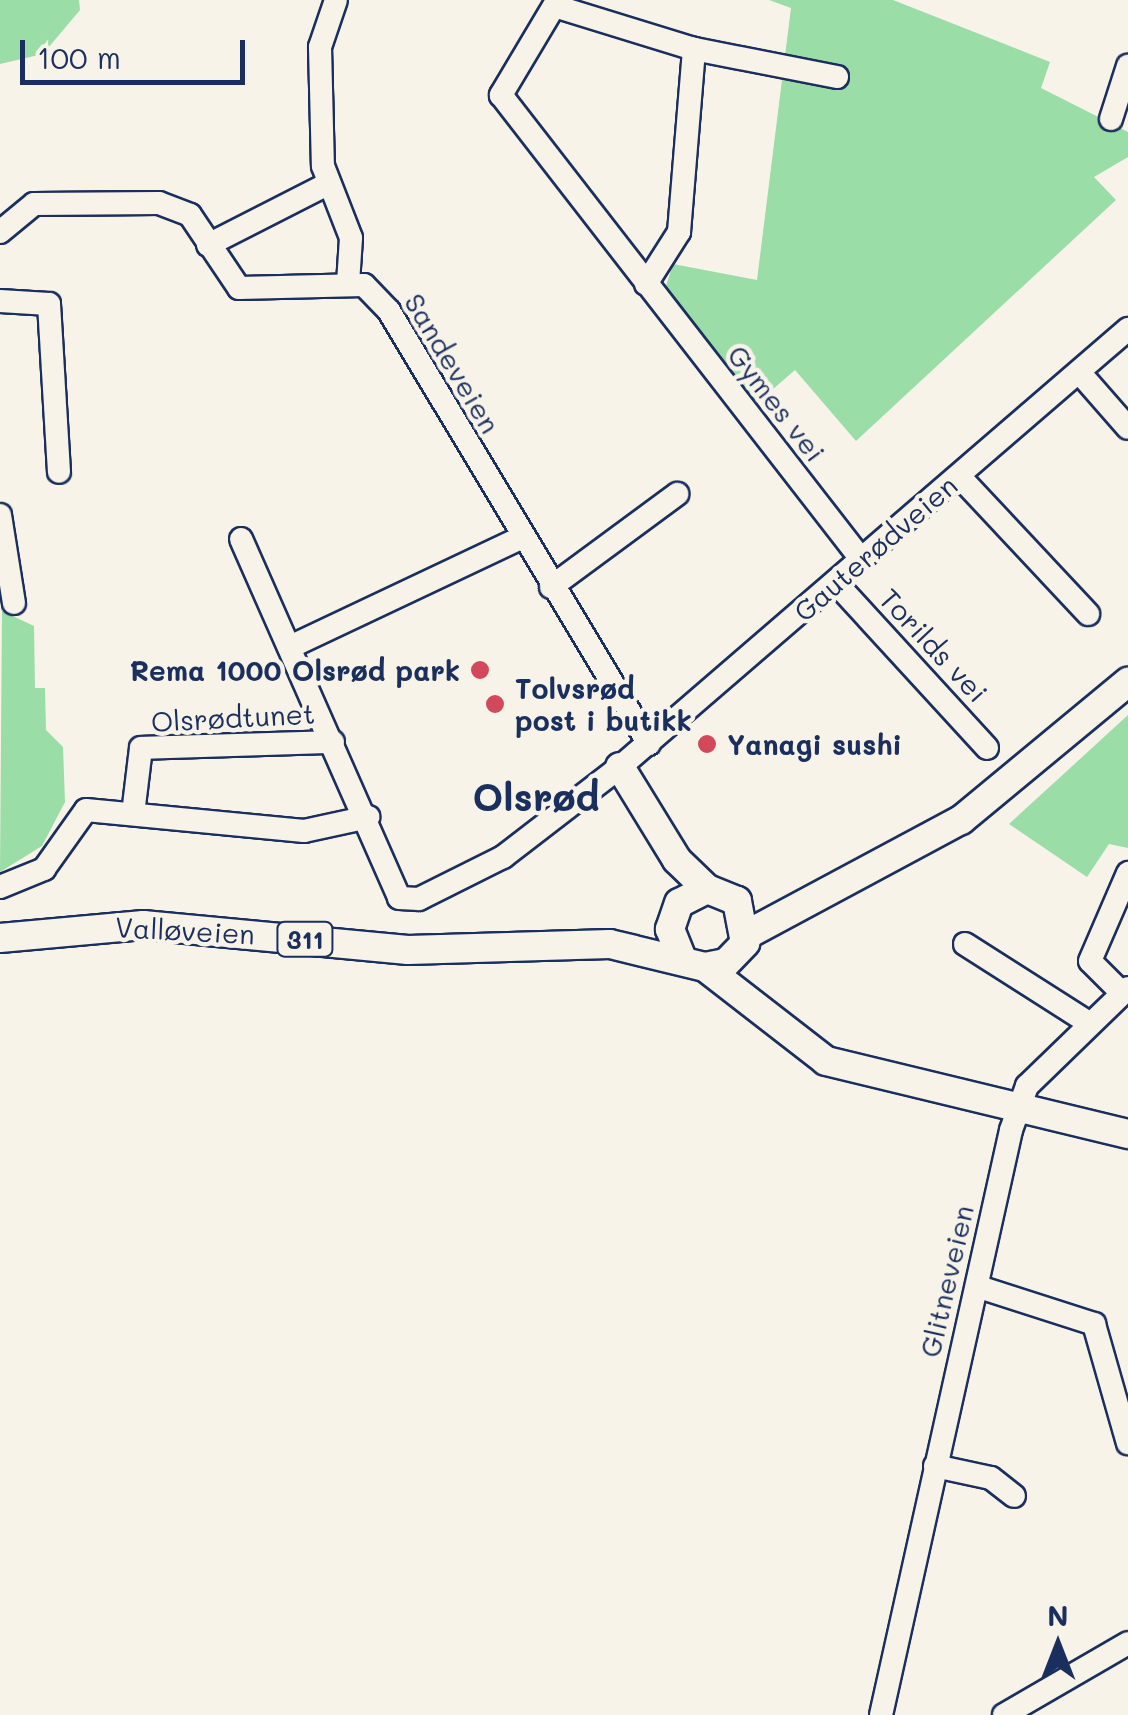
<!DOCTYPE html>
<meta charset="utf-8">
<style>
body{margin:0}
#map{position:relative;width:1128px;height:1715px;overflow:hidden;background:#f7f3e8;font-family:Mali,sans-serif}
div>[style]{position:absolute}
.green>*{inset:0;background:#9adda7}
.roads{filter:drop-shadow(2px 0 #1b2f5e) drop-shadow(-2px 0 #1b2f5e) drop-shadow(0 2px #1b2f5e) drop-shadow(0 -2px #1b2f5e)}
.minor>*{height:22px;margin:-11px;padding:0 11px;transform-origin:11px;border-radius:11px;background:#f7f3e8}
.major>*{height:28px;margin:-14px;padding:0 14px;transform-origin:14px;border-radius:14px;background:#f7f3e8}
.dots>*{width:28px;height:28px;translate:-50% -50%;box-sizing:border-box;border:5px solid #f7f3e8;border-radius:50%}
span{translate:-50% -50%;white-space:nowrap;text-align:center;line-height:1.15;-webkit-text-stroke:9px #f7f3e8;paint-order:stroke}
.shield-label span{padding:2px 8px;background:#f7f3e8;border:2px solid;border-radius:8px;-webkit-text-stroke-width:0}
.shield-label{font-size:25px;color:#1b2f5e;font-weight:700}
.street-label{font-size:28px;color:#1b2f5e}
.poi-label{font-size:28px;color:#1b2f5e;font-weight:700}
.right{translate:-100% -50%;text-align:right}
.left{translate:0 -50%;text-align:left}
.district-label{font-size:38px;color:#1b2f5e;font-weight:700}
.north{position:absolute;left:1008px;top:1595px;width:100px;height:100px;-webkit-text-stroke:8px #f7f3e8;paint-order:stroke;rotate:0deg;font-size:28px;font-weight:700;line-height:40px;text-align:center;color:#1b2f5e}
.north::after{content:'';display:block;margin:auto;width:35px;height:45px;background:#1b2f5e;clip-path:polygon(50% 0,100% 100%,50% 72%,0 100%)}
.scale{position:absolute;left:20px;top:40px;width:225px;height:45px;box-sizing:border-box;border:5px solid #1b2f5e;border-top:0;padding-left:12px;font-size:30px;line-height:35px;white-space:nowrap;color:#1b2f5e;-webkit-text-stroke:8px #f7f3e8;paint-order:stroke}
</style>
<div id="map">
<div class="green">
<i style="clip-path:polygon(0 0,79px 0,80px 10px,43px 54px,0 64px)"></i>
<i style="clip-path:polygon(769px 0,893px 0,1050px 62px,1041px 88px,1128px 132px,1128px 157px,1094px 177px,1116px 200px,856px 441px,795px 370px,756px 404px,665px 289px,673px 264px,757px 280px,791px 8px)"></i>
<i style="clip-path:polygon(2px 611px,34px 626px,35px 688px,45px 688px,46px 730px,63px 747px,65px 802px,42px 846px,0 872px)"></i>
<i style="clip-path:polygon(1128px 715px,1128px 848px,1109px 844px,1087px 877px,1009px 824px)"></i>
</div>
<div class="roads">
<div class="minor">
<i style="left:336px;top:0;width:50px;rotate:108.8deg"></i>
<i style="left:320px;top:47px;width:119px;rotate:88.6deg"></i>
<i style="left:323px;top:166px;width:77px;rotate:68.7deg"></i>
<i style="left:351px;top:238px;width:45px;rotate:93.8deg"></i>
<i style="left:837px;top:77px;width:146px;rotate:-168.9deg"></i>
<i style="left:694px;top:49px;width:146px;rotate:-162.9deg"></i>
<i style="left:554px;top:6px;width:104px;rotate:120.8deg"></i>
<i style="left:501px;top:95px;width:587px;rotate:52.19deg"></i>
<i style="left:1111px;top:119px;width:56px;rotate:-72.2deg"></i>
<i style="left:0;top:232px;width:44px;rotate:-39.5deg"></i>
<i style="left:34px;top:204px;width:125px;rotate:-0.5deg"></i>
<i style="left:159px;top:203px;width:33px;rotate:21deg"></i>
<i style="left:190px;top:215px;width:88px;rotate:56.1deg"></i>
<i style="left:239px;top:288px;width:125px;rotate:-1.4deg"></i>
<i style="left:364px;top:285px;width:36px;rotate:46deg"></i>
<i style="left:389px;top:311px;width:505px;rotate:59.02deg"></i>
<i style="left:208px;top:245px;width:132px;rotate:-27deg"></i>
<i style="left:646px;top:284px;width:62px;rotate:-57.6deg"></i>
<i style="left:679px;top:232px;width:184px;rotate:-85.3deg"></i>
<i style="left:0;top:301px;width:49px;rotate:3.5deg"></i>
<i style="left:49px;top:304px;width:168px;rotate:86.6deg"></i>
<i style="left:1079px;top:372px;width:74px;rotate:48.8deg"></i>
<i style="left:959px;top:476px;width:189px;rotate:46.9deg"></i>
<i style="left:0;top:515px;width:89px;rotate:81deg"></i>
<i style="left:241px;top:539px;width:392px;rotate:66.2deg"></i>
<i style="left:399px;top:898px;width:20px;rotate:3deg"></i>
<i style="left:419px;top:899px;width:94px;rotate:-26.6deg"></i>
<i style="left:503px;top:857px;width:148px;rotate:-37.6deg"></i>
<i style="left:620px;top:767px;width:671px;rotate:-40.77deg"></i>
<i style="left:835px;top:582px;width:225px;rotate:47.5deg"></i>
<i style="left:551px;top:587px;width:157px;rotate:-36.4deg"></i>
<i style="left:290px;top:647px;width:255px;rotate:-25.3deg"></i>
<i style="left:133px;top:814px;width:66px;rotate:-83.1deg"></i>
<i style="left:141px;top:748px;width:192px;rotate:-1.8deg"></i>
<i style="left:0;top:887px;width:48px;rotate:-22.2deg"></i>
<i style="left:44px;top:869px;width:72px;rotate:-54.6deg"></i>
<i style="left:86px;top:810px;width:219px;rotate:5.5deg"></i>
<i style="left:304px;top:831px;width:66px;rotate:-12.3deg"></i>
<i style="left:965px;top:944px;width:147px;rotate:32.5deg"></i>
<i style="left:1122px;top:993px;width:45px;rotate:-135deg"></i>
<i style="left:1090px;top:961px;width:96px;rotate:-66.6deg"></i>
<i style="left:979px;top:1287px;width:121px;rotate:17.8deg"></i>
<i style="left:1094px;top:1324px;width:124px;rotate:74.1deg"></i>
<i style="left:935px;top:1466px;width:57px;rotate:12.1deg"></i>
<i style="left:991px;top:1478px;width:29px;rotate:38deg"></i>
<i style="left:881px;top:1715px;width:599px;rotate:-77.47deg"></i>
<i style="left:1011px;top:1130px;width:47px;rotate:-70deg"></i>
<i style="left:1027px;top:1086px;width:141px;rotate:-44.1deg"></i>
<i style="left:1004px;top:1715px;width:143px;rotate:-30.1deg"></i>
</div>
<div class="major">
<i style="left:620px;top:767px;width:109px;rotate:58.5deg"></i>
<i style="left:677px;top:860px;width:42px;rotate:44deg"></i>
<i style="left:748px;top:934px;width:242px;rotate:-28.2deg"></i>
<i style="left:961px;top:820px;width:217px;rotate:-39.6deg"></i>
<i style="left:0;top:938px;width:144px;rotate:-5.2deg"></i>
<i style="left:143px;top:925px;width:266px;rotate:5.4deg"></i>
<i style="left:408px;top:950px;width:202px;rotate:-1.7deg"></i>
<i style="left:610px;top:944px;width:98px;rotate:13.6deg"></i>
<i style="left:705px;top:967px;width:21px;rotate:-11deg"></i>
<i style="left:726px;top:963px;width:28px;rotate:-46deg"></i>
<i style="left:745px;top:943px;width:43px;rotate:-100.8deg"></i>
<i style="left:737px;top:901px;width:32px;rotate:-158deg"></i>
<i style="left:707px;top:889px;width:31px;rotate:153deg"></i>
<i style="left:679px;top:903px;width:28px;rotate:109deg"></i>
<i style="left:670px;top:929px;width:29px;rotate:68deg"></i>
<i style="left:705px;top:967px;width:153px;rotate:37.8deg"></i>
<i style="left:826px;top:1061px;width:311px;rotate:13.6deg"></i>
</div>
</div>
<div class="dots">
<i style="left:480px;top:670px;background:#d1495b"></i>
<i style="left:495px;top:704px;background:#d1495b"></i>
<i style="left:707px;top:744px;background:#d1495b"></i>
</div>
<div class="shield-label">
<span style="left:305px;top:939px">311</span>
</div>
<div class="street-label">
<span style="left:453px;top:363px;rotate:59deg">Sandeveien</span>
<span style="left:777px;top:403px;rotate:52deg">Gymes vei</span>
<span style="left:875px;top:548px;rotate:-41deg">Gauterødveien</span>
<span style="left:934px;top:645px;rotate:47deg">Torilds vei</span>
<span style="left:233px;top:717px;rotate:-3deg">Olsrødtunet</span>
<span style="left:185px;top:930px;rotate:3deg">Valløveien</span>
<span style="left:946px;top:1281px;rotate:-77deg">Glitneveien</span>
</div>
<div class="poi-label">
<span class="right" style="left:460px;top:670px">Rema 1000 Olsrød park</span>
<span class="left" style="left:515px;top:704px">Tolvsrød<br>post i butikk</span>
<span class="left" style="left:727px;top:744px">Yanagi sushi</span>
</div>
<div class="district-label">
<span style="left:536px;top:797px">Olsrød</span>
</div>
<div class="north">N</div>
<div class="scale">100 m</div>
</div>
